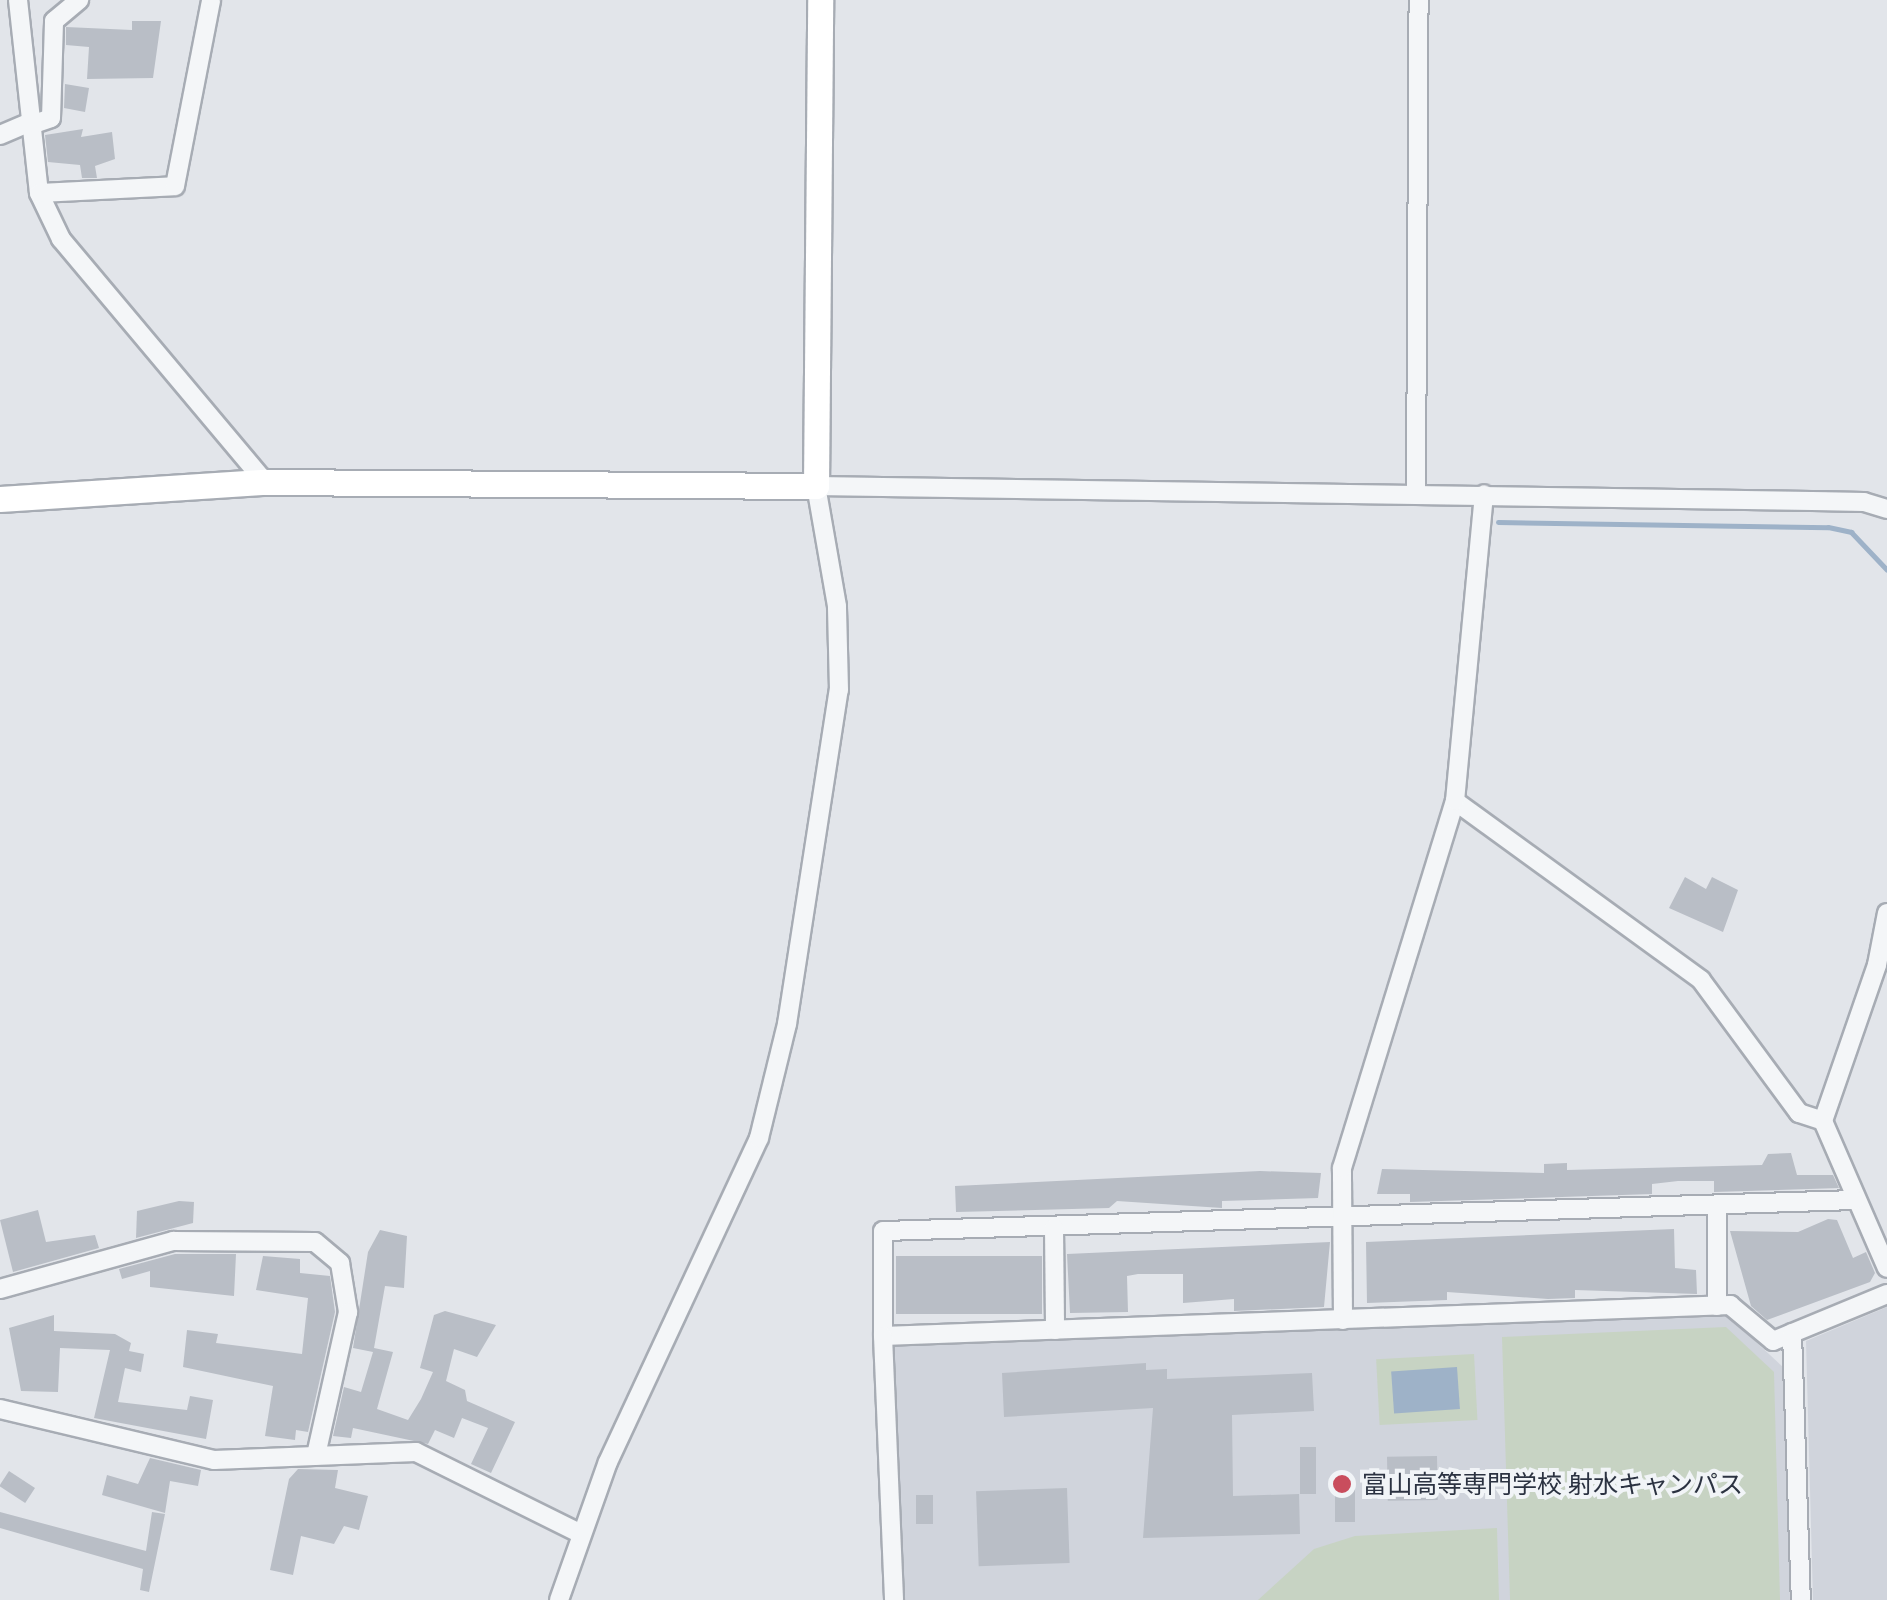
<!DOCTYPE html>
<meta charset="utf-8">
<style>
body{margin:0}
#map{position:relative;width:1887px;height:1600px;overflow:hidden;background:#e2e5ea;font-family:"IBM Plex Sans","Noto Sans JP",sans-serif}
div>[style]{position:absolute}
.built>*{inset:0;background:#d0d4dc}
.green>*{inset:0;background:#c7d3c3;transform-origin:0 0}
.water>*{inset:0;background:#9eb2c8;transform-origin:0 0}
.stream>*{height:5px;margin:-2.5px;padding:0 2.5px;transform-origin:2.5px;border-radius:2.5px;background:#9eb2c8}
.building>*{inset:0;background:#b9bec6;transform-origin:0 0}
.roads{filter:drop-shadow(2px 0 #a7acb4) drop-shadow(-2px 0 #a7acb4) drop-shadow(0 2px #a7acb4) drop-shadow(0 -2px #a7acb4)}
.street>*{height:18px;margin:-9px;padding:0 9px;transform-origin:9px;border-radius:9px;background:#f4f6f8}
.secondary>*{height:25px;margin:-12.5px;padding:0 12.5px;transform-origin:12.5px;border-radius:12.5px;background:#fff}
.dots>*{width:28px;height:28px;translate:-50% -50%;box-sizing:border-box;border:5px solid #f1f4f7;border-radius:50%}
span{translate:-50% -50%;white-space:nowrap;text-align:center;line-height:1.15;-webkit-text-stroke:8px #f1f4f7;paint-order:stroke}
.poi-label{font-size:25px;color:#2b3241}
.left{translate:0 -50%;text-align:left}
</style>
<div id="map">
<div class="built">
<i style="clip-path:polygon(1887px 1307px,1887px 1600px,1813px 1600px,1806px 1341px)"></i>
<i style="clip-path:polygon(1728px 1316px,1784px 1368px,1790px 1600px,901px 1600px,894px 1346px)"></i>
</div>
<div class="green">
<i style="clip-path:polygon(1726px 1327px,1774px 1372px,1780px 1600px,1510px 1600px,1502px 1337px)"></i>
<i style="left:1474px;top:1354px;width:66px;height:98px;rotate:87deg"></i>
<i style="clip-path:polygon(1497px 1528px,1499px 1600px,1258px 1600px,1314px 1549px,1355px 1536px)"></i>
</div>
<div class="water">
<i style="left:1457px;top:1367px;width:42px;height:66px;rotate:86deg"></i>
</div>
<div class="stream">
<i style="left:1498px;top:522px;width:330px;rotate:0.9deg"></i>
<i style="left:1828px;top:527px;width:24px;rotate:12deg"></i>
<i style="left:1851px;top:532px;width:52px;rotate:46.5deg"></i>
</div>
<div class="building">
<i style="clip-path:polygon(132px 21px,161px 21px,153px 78px,87px 79px,89px 47px,66px 45px,66px 27px,132px 30px)"></i>
<i style="clip-path:polygon(65px 84px,89px 88px,85px 112px,64px 108px)"></i>
<i style="clip-path:polygon(83px 129px,81px 137px,112px 132px,115px 159px,95px 166px,97px 178px,82px 178px,80px 165px,48px 162px,45px 135px)"></i>
<i style="clip-path:polygon(1685px 877px,1706px 889px,1712px 877px,1738px 890px,1723px 932px,1669px 908px)"></i>
<i style="clip-path:polygon(1791px 1153px,1797px 1175px,1833px 1175px,1839px 1188px,1714px 1192px,1714px 1181px,1678px 1181px,1652px 1184px,1652px 1194px,1410px 1202px,1410px 1194px,1377px 1194px,1382px 1169px,1544px 1173px,1544px 1164px,1567px 1163px,1567px 1170px,1762px 1165px,1768px 1154px)"></i>
<i style="clip-path:polygon(1260px 1171px,1321px 1173px,1318px 1198px,1222px 1201px,1222px 1208px,1117px 1201px,1109px 1208px,956px 1212px,955px 1186px)"></i>
<i style="clip-path:polygon(179px 1201px,194px 1202px,193px 1223px,136px 1238px,137px 1211px)"></i>
<i style="clip-path:polygon(38px 1210px,46px 1242px,95px 1235px,99px 1248px,13px 1272px,0 1220px)"></i>
<i style="clip-path:polygon(1828px 1219px,1837px 1220px,1853px 1258px,1866px 1252px,1875px 1273px,1870px 1282px,1767px 1320px,1751px 1306px,1730px 1231px,1798px 1232px)"></i>
<i style="clip-path:polygon(1674px 1229px,1675px 1268px,1696px 1270px,1697px 1294px,1575px 1290px,1575px 1298px,1548px 1299px,1447px 1292px,1447px 1300px,1367px 1303px,1366px 1242px)"></i>
<i style="clip-path:polygon(380px 1230px,407px 1236px,404px 1288px,385px 1286px,374px 1348px,393px 1352px,377px 1409px,408px 1420px,421px 1399px,433px 1372px,420px 1368px,434px 1315px,445px 1311px,496px 1325px,477px 1357px,454px 1349px,446px 1381px,465px 1390px,467px 1401px,515px 1422px,491px 1473px,471px 1464px,488px 1428px,462px 1418px,454px 1438px,435px 1430px,428px 1444px,353px 1428px,351px 1438px,333px 1436px,344px 1387px,361px 1392px,373px 1352px,353px 1348px,368px 1252px)"></i>
<i style="clip-path:polygon(1330px 1242px,1324px 1307px,1234px 1311px,1234px 1299px,1183px 1303px,1183px 1274px,1138px 1274px,1127px 1276px,1128px 1312px,1070px 1313px,1067px 1254px)"></i>
<i style="clip-path:polygon(175px 1254px,236px 1254px,234px 1296px,150px 1287px,150px 1271px,122px 1279px,119px 1269px)"></i>
<i style="clip-path:polygon(263px 1256px,300px 1259px,300px 1273px,330px 1276px,335px 1312px,308px 1432px,296px 1430px,295px 1440px,265px 1436px,273px 1386px,183px 1367px,187px 1330px,218px 1334px,216px 1343px,302px 1354px,308px 1298px,256px 1290px)"></i>
<i style="left:1042px;top:1256px;width:58px;height:146px;rotate:90deg"></i>
<i style="clip-path:polygon(54px 1315px,54px 1331px,115px 1334px,131px 1343px,129px 1351px,144px 1354px,141px 1372px,125px 1368px,118px 1402px,187px 1410px,190px 1396px,213px 1400px,206px 1439px,94px 1418px,110px 1350px,60px 1348px,58px 1392px,21px 1391px,9px 1328px)"></i>
<i style="clip-path:polygon(1146px 1363px,1146px 1370px,1167px 1369px,1167px 1379px,1312px 1373px,1314px 1411px,1232px 1415px,1233px 1496px,1299px 1494px,1300px 1534px,1143px 1538px,1153px 1408px,1004px 1417px,1002px 1373px)"></i>
<i style="left:1300px;top:1447px;width:16px;height:47px"></i>
<i style="left:1437px;top:1456px;width:44px;height:50px;rotate:89deg"></i>
<i style="clip-path:polygon(150px 1458px,201px 1470px,198px 1486px,170px 1481px,165px 1513px,102px 1495px,107px 1475px,138px 1484px)"></i>
<i style="clip-path:polygon(298px 1469px,338px 1470px,335px 1488px,368px 1496px,359px 1530px,344px 1526px,334px 1544px,301px 1536px,293px 1575px,270px 1570px,289px 1479px)"></i>
<i style="left:9px;top:1471px;width:31px;height:18px;rotate:33deg"></i>
<i style="left:1335px;top:1485px;width:20px;height:37px"></i>
<i style="left:1067px;top:1488px;width:75px;height:91px;rotate:88deg"></i>
<i style="left:916px;top:1495px;width:17px;height:29px"></i>
<i style="clip-path:polygon(0 1512px,146px 1551px,152px 1512px,165px 1514px,149px 1592px,140px 1590px,143px 1569px,0 1528px)"></i>
</div>
<div class="roads">
<div class="street">
<i style="left:18px;top:0;width:194px;rotate:83.8deg"></i>
<i style="left:39px;top:193px;width:51px;rotate:64.4deg"></i>
<i style="left:61px;top:239px;width:317px;rotate:50deg"></i>
<i style="left:28px;top:126px;width:24px;rotate:-19deg"></i>
<i style="left:51px;top:118px;width:97px;rotate:-88.2deg"></i>
<i style="left:54px;top:21px;width:33px;rotate:-40deg"></i>
<i style="left:0;top:135px;width:30px;rotate:-23deg"></i>
<i style="left:39px;top:193px;width:136px;rotate:-2.9deg"></i>
<i style="left:175px;top:186px;width:189px;rotate:-79deg"></i>
<i style="left:1416px;top:494px;width:494px;rotate:-89.7deg"></i>
<i style="left:1455px;top:801px;width:304px;rotate:36deg"></i>
<i style="left:1701px;top:980px;width:165px;rotate:53.6deg"></i>
<i style="left:1799px;top:1113px;width:25px;rotate:18deg"></i>
<i style="left:1887px;top:913px;width:53px;rotate:100.9deg"></i>
<i style="left:1877px;top:965px;width:165px;rotate:109.1deg"></i>
<i style="left:1823px;top:1121px;width:160px;rotate:66.5deg"></i>
<i style="left:1855px;top:1200px;width:972px;rotate:178.17deg"></i>
<i style="left:883px;top:1231px;width:105px;rotate:90deg"></i>
<i style="left:883px;top:1336px;width:848px;rotate:-2.1deg"></i>
<i style="left:1730px;top:1305px;width:56px;rotate:39.9deg"></i>
<i style="left:1773px;top:1341px;width:123px;rotate:-22.4deg"></i>
<i style="left:1054px;top:1228px;width:102px;rotate:89.4deg"></i>
<i style="left:0;top:1289px;width:180px;rotate:-15.5deg"></i>
<i style="left:173px;top:1241px;width:142px;rotate:0.4deg"></i>
<i style="left:315px;top:1242px;width:33px;rotate:40deg"></i>
<i style="left:340px;top:1263px;width:50px;rotate:80.7deg"></i>
<i style="left:348px;top:1312px;width:147px;rotate:102.6deg"></i>
<i style="left:1717px;top:1306px;width:101px;rotate:-90deg"></i>
<i style="left:1343px;top:1320px;width:152px;rotate:-90.4deg"></i>
<i style="left:1342px;top:1168px;width:384px;rotate:-72.9deg"></i>
<i style="left:1455px;top:801px;width:308px;rotate:-84.6deg"></i>
<i style="left:1792px;top:1333px;width:267px;rotate:88.1deg"></i>
<i style="left:883px;top:1336px;width:264px;rotate:87.6deg"></i>
<i style="left:0;top:1409px;width:220px;rotate:13.4deg"></i>
<i style="left:214px;top:1460px;width:202px;rotate:-2.3deg"></i>
<i style="left:416px;top:1452px;width:182px;rotate:26.4deg"></i>
<i style="left:559px;top:1600px;width:146px;rotate:-70.5deg"></i>
<i style="left:608px;top:1462px;width:357px;rotate:-65deg"></i>
<i style="left:759px;top:1138px;width:117px;rotate:-76.2deg"></i>
<i style="left:787px;top:1024px;width:338px;rotate:-81.2deg"></i>
<i style="left:839px;top:690px;width:84px;rotate:-91.4deg"></i>
<i style="left:837px;top:606px;width:122px;rotate:-99.9deg"></i>
<i style="left:816px;top:486px;width:1048px;rotate:0.87deg"></i>
<i style="left:1864px;top:502px;width:24px;rotate:17deg"></i>
</div>
<div class="secondary">
<i style="left:0;top:499px;width:266px;rotate:-3.7deg"></i>
<i style="left:265px;top:482px;width:551px;rotate:0.42deg"></i>
<i style="left:816px;top:486px;width:486px;rotate:-89.5deg"></i>
</div>
</div>
<div class="dots">
<i style="left:1342px;top:1484px;background:#c94d5d"></i>
</div>
<div class="poi-label">
<span class="left" style="left:1362px;top:1484px">富山高等専門学校 射水キャンパス</span>
</div>
</div>
